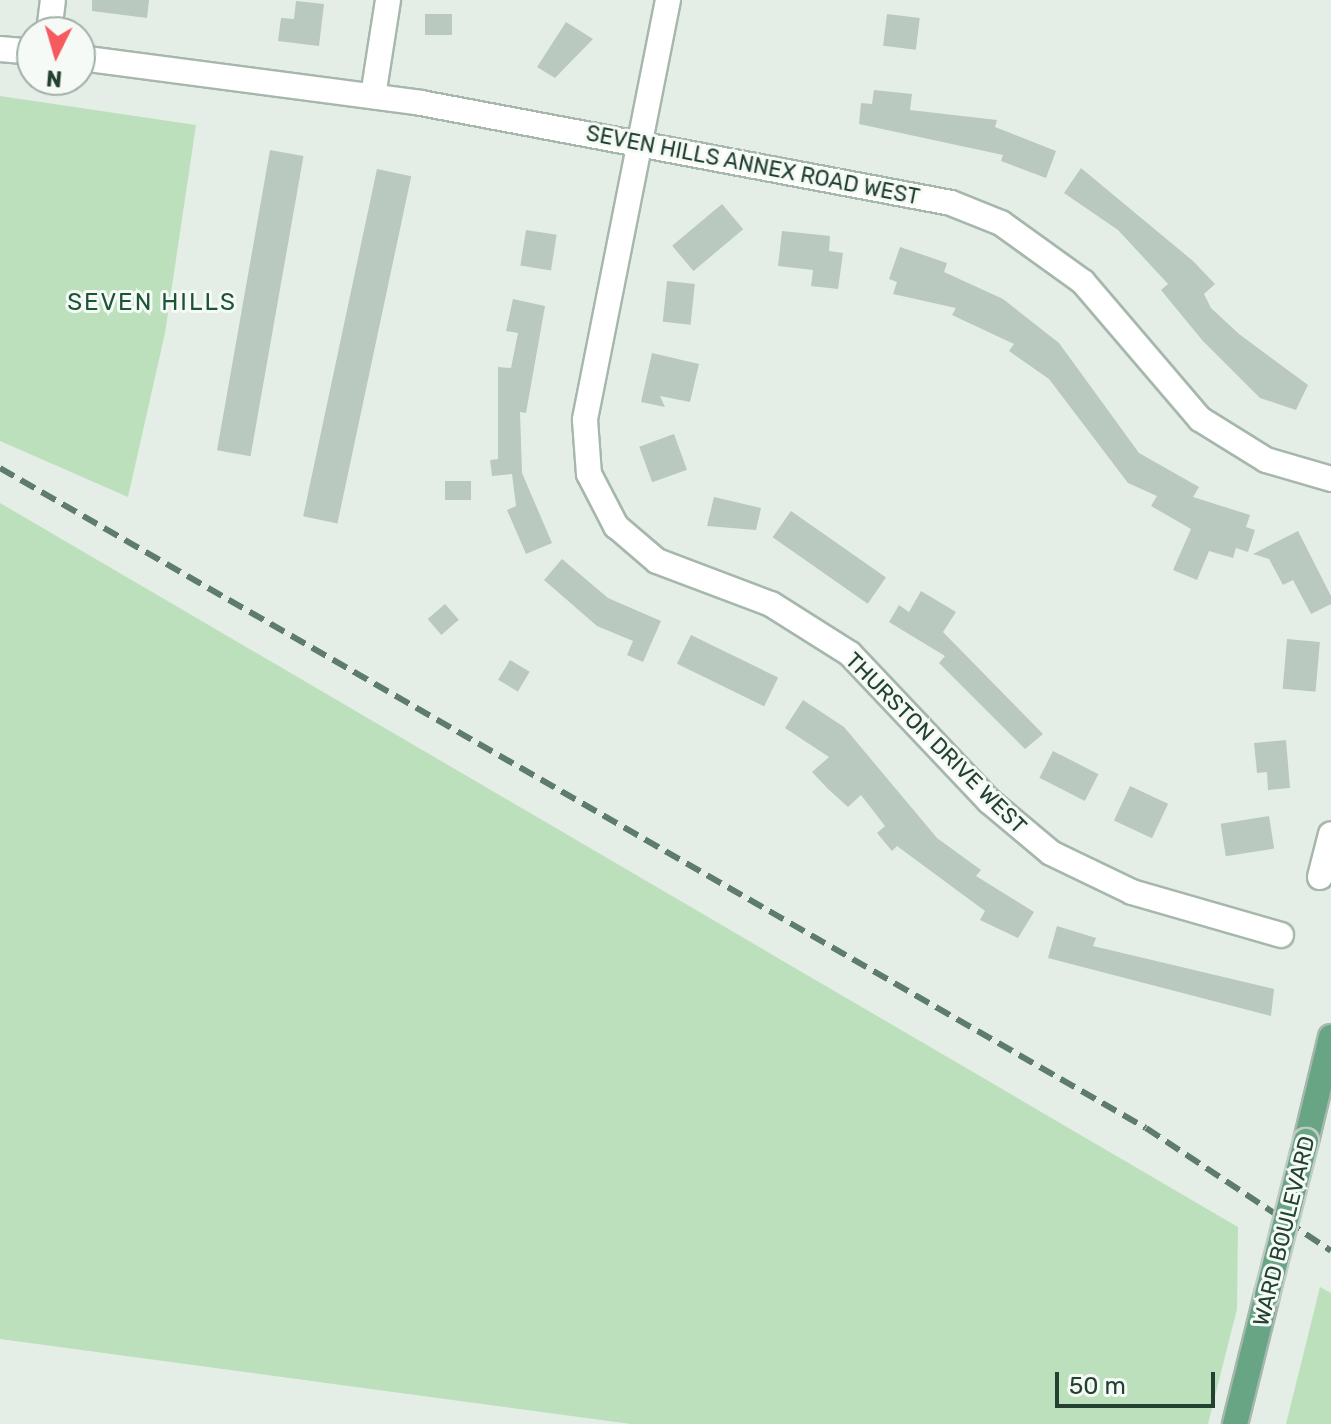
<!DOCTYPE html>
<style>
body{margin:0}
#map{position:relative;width:1331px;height:1424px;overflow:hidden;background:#e4eee7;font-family:Rubik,sans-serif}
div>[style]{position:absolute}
.green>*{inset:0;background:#bde0bc}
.building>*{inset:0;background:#b9c9bf;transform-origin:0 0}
.roads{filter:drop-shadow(2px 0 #a6b7ac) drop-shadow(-2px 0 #a6b7ac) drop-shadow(0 2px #a6b7ac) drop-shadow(0 -2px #a6b7ac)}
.minor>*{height:24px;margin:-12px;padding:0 12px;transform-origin:12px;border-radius:12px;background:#fff}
.primary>*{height:24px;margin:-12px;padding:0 12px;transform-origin:12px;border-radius:12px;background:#67a584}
.rail>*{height:6px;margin-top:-3px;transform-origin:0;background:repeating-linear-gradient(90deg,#5d7c6b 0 16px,transparent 0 24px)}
.bridges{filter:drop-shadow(2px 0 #c1cac5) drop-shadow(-2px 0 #c1cac5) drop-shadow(0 2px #c1cac5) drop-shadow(0 -2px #c1cac5)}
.primary-bridge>*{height:24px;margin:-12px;padding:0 12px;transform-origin:12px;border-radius:12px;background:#67a584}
span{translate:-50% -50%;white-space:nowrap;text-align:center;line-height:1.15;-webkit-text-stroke:6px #f5faf6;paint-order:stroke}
.street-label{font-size:22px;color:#224130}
.neighbourhood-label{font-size:24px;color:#1d5437;letter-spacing:2px}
.north{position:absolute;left:16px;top:16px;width:80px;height:80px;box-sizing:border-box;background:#f5faf6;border:2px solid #a1b0a7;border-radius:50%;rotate:185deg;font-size:22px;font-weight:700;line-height:32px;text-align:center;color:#224130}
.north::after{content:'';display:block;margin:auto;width:28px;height:36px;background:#f65a5f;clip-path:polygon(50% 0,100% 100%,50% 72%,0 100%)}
.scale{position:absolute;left:1055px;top:1372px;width:160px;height:36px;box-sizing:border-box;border:4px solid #224130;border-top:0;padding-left:10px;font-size:24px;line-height:28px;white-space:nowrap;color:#224130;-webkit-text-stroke:6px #f5faf6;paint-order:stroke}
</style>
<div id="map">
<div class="green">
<i style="clip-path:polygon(0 96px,196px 125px,165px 333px,128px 497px,0 441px)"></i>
<i style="clip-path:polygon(0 503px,1238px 1227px,1237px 1309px,1208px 1424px,631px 1424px,0 1339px)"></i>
<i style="clip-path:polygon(1320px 1287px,1331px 1293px,1331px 1424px,1286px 1424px)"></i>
</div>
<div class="building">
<i style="clip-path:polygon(92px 0,149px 0,147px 18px,92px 11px)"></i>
<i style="clip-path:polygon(296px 1px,324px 4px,319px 46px,278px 41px,281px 18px,294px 19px)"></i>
<i style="left:452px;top:14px;width:21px;height:27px;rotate:90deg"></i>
<i style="left:887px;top:14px;width:33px;height:32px;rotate:7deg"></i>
<i style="clip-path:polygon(566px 22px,593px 39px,555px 78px,537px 67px)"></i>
<i style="clip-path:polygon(874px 90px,912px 94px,910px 110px,997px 120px,995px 127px,1056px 151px,1046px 178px,1001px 161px,1003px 155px,859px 124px,861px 103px,872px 104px)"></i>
<i style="left:270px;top:150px;width:34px;height:305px;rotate:10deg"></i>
<i style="clip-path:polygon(1081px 168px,1193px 261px,1215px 284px,1204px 294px,1211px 308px,1239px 334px,1308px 385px,1296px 410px,1260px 398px,1202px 340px,1161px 290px,1168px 284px,1118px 230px,1064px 193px)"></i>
<i style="left:377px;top:169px;width:35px;height:355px;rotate:12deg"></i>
<i style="left:722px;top:204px;width:33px;height:65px;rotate:50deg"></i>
<i style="left:526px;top:230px;width:31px;height:36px;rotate:9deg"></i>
<i style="clip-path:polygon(782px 231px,830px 236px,829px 251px,843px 253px,838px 289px,811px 286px,813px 270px,778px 266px)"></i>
<i style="clip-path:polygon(900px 247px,947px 263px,944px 272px,1003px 299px,1059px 343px,1139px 453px,1199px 487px,1193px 497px,1250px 515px,1246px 527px,1255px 530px,1248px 552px,1236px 548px,1233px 558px,1209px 551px,1197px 580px,1173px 570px,1191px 529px,1151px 506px,1157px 496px,1128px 483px,1049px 379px,1009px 351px,1014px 344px,952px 315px,956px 308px,893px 294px,897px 282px,889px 279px)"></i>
<i style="left:667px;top:281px;width:28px;height:41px;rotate:6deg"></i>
<i style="clip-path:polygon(513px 299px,545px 306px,526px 413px,520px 412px,522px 473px,552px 543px,526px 554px,507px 510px,516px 506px,512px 474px,492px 476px,490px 460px,498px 459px,498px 367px,511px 368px,518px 333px,506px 331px)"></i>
<i style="clip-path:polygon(652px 353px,699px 364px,690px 402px,660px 396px,665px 407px,641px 402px)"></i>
<i style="left:674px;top:434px;width:38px;height:37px;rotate:70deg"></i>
<i style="left:471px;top:481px;width:19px;height:26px;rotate:90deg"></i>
<i style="clip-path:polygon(714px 497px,761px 508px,756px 530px,707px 526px)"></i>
<i style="left:791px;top:511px;width:116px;height:32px;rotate:35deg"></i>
<i style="clip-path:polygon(1298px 531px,1331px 596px,1331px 604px,1311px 614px,1293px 580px,1283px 585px,1269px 559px,1253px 554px)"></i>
<i style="clip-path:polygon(562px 559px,608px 598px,661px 621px,643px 662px,627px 655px,633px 641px,597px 626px,544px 580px)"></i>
<i style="clip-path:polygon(921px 591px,956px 612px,943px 632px,1043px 734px,1025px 749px,939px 663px,945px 656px,889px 622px,899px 605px,909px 612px)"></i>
<i style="left:445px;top:604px;width:21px;height:23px;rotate:49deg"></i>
<i style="left:691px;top:635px;width:97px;height:32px;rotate:26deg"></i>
<i style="left:1287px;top:639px;width:33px;height:50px;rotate:5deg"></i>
<i style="left:510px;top:660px;width:23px;height:23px;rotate:31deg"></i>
<i style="clip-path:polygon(803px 700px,844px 727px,937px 838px,981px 870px,976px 876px,1034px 912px,1018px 938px,980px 920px,985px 911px,897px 846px,892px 851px,877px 833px,885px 826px,861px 795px,848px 807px,828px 789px,812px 772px,829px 757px,785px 728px)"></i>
<i style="clip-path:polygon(1286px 740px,1290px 788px,1268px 790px,1267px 772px,1257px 773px,1254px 743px)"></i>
<i style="left:1053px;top:751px;width:51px;height:30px;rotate:27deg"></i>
<i style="left:1130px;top:786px;width:42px;height:38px;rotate:25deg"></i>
<i style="left:1269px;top:816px;width:33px;height:49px;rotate:81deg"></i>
<i style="clip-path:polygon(1057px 926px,1096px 938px,1093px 946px,1274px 989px,1271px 1016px,1048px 958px)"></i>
</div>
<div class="roads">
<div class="minor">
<i style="left:668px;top:0;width:428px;rotate:101.2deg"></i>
<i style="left:585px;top:420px;width:54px;rotate:85.8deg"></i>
<i style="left:589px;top:474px;width:59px;rotate:62.6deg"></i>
<i style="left:616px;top:526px;width:54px;rotate:40.5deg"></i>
<i style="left:657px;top:561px;width:122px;rotate:20.7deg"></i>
<i style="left:771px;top:604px;width:93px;rotate:32.3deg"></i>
<i style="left:850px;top:654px;width:202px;rotate:46.6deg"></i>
<i style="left:989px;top:801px;width:81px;rotate:40deg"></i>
<i style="left:1051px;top:853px;width:90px;rotate:25.7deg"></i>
<i style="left:1132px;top:892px;width:155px;rotate:16.1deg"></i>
<i style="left:49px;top:32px;width:32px;rotate:-83deg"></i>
<i style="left:0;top:49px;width:32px;rotate:5deg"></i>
<i style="left:80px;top:58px;width:344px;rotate:7.5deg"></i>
<i style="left:421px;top:103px;width:539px;rotate:10.68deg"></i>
<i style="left:951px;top:203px;width:54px;rotate:21.8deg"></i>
<i style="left:1001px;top:223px;width:101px;rotate:35.7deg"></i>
<i style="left:1083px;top:282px;width:180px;rotate:49.5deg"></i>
<i style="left:1200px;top:419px;width:78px;rotate:31.8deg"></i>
<i style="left:1266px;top:460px;width:68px;rotate:16.3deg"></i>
<i style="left:373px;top:96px;width:97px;rotate:-81.1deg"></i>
<i style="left:1320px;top:877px;width:44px;rotate:-75.7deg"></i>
</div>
<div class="primary">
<i style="left:1306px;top:1141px;width:107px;rotate:-76.5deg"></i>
<i style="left:1235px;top:1424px;width:133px;rotate:-76.1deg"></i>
</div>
</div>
<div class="rail">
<i style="left:0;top:468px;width:1322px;rotate:29.94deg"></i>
<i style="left:1146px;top:1128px;width:222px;rotate:33.6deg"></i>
</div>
<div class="bridges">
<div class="primary-bridge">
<i style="left:1267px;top:1295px;width:159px;rotate:-75.8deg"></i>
</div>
</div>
<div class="street-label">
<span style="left:753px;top:165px;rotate:11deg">SEVEN HILLS ANNEX ROAD WEST</span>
<span style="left:936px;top:743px;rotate:45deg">THURSTON DRIVE WEST</span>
<span style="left:1284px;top:1231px;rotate:-76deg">WARD BOULEVARD</span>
</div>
<div class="neighbourhood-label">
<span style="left:152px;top:303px">SEVEN HILLS</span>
</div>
<div class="north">N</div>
<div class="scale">50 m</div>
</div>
